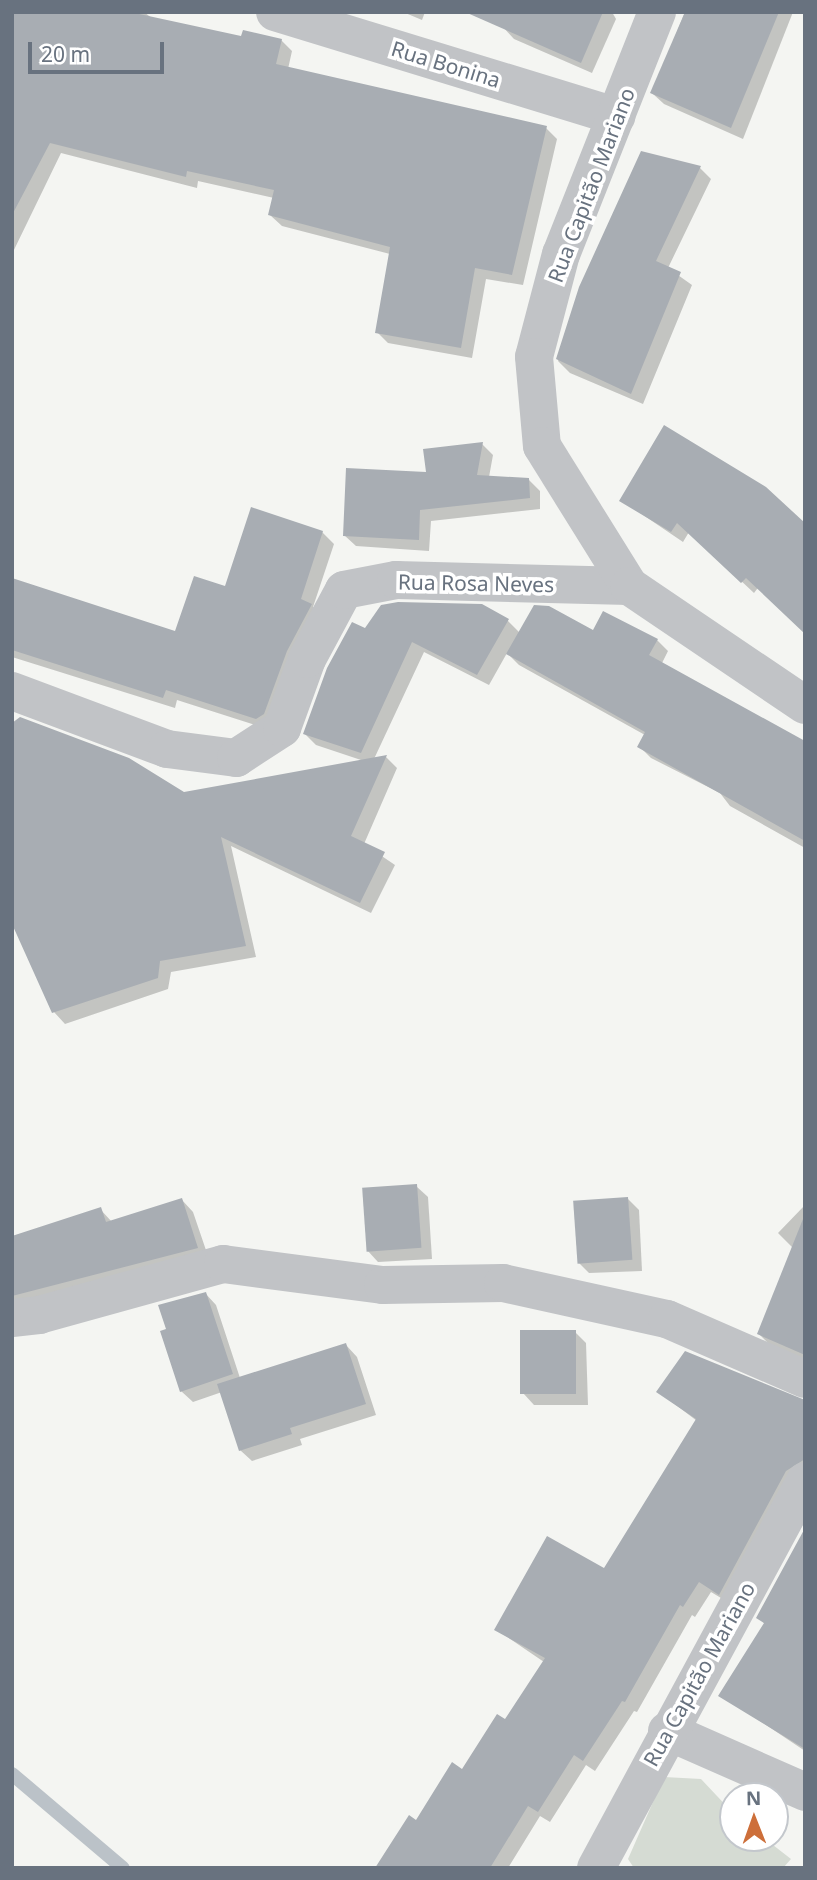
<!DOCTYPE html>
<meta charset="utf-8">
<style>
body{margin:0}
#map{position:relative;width:817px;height:1880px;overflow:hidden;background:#f4f5f2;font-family:"Noto Sans",sans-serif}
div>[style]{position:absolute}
.green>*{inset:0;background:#d5dbd3}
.shadow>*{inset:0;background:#0003}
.stream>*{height:14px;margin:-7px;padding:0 7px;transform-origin:7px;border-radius:7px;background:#bbc2c8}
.building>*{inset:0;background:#a8adb3;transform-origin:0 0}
.minor>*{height:38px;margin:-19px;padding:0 19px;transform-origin:19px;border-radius:19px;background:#c1c3c6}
.tertiary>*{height:38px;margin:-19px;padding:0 19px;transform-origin:19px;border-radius:19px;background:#c1c3c6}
span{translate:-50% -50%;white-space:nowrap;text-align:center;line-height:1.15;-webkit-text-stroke:7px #fff;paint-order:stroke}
.street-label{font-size:21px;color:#68727f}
.frame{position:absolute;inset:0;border:14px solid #68727f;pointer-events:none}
.north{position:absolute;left:719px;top:1782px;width:70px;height:70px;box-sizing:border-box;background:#fff;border:2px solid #c3c7cc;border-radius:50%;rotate:359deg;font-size:19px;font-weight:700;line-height:28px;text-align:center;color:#68727f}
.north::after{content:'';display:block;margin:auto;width:24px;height:32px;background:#cd6f3a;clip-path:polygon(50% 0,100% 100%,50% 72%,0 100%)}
.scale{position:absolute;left:28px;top:42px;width:136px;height:32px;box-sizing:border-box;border:4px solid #68727f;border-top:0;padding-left:9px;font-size:21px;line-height:24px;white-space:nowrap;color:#68727f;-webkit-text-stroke:5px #fff;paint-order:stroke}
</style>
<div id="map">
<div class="green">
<i style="clip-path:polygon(664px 1777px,701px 1779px,733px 1813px,733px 1838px,764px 1838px,791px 1859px,783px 1868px,634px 1868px,628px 1859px)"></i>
</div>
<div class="shadow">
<i style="clip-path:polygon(12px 12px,144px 12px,153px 19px,243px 38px,281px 40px,292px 51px,288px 69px,546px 128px,557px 139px,523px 285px,486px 279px,472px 358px,388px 343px,377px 332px,390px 254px,282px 226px,270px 215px,274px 198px,198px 181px,197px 188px,61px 153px,12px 254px)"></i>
<i style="clip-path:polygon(403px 12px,425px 12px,422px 20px)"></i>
<i style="clip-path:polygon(509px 12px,612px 12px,616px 19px,592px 73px,514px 39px,503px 27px)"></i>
<i style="clip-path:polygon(685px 12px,793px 12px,743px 139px,664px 104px,652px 93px)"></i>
<i style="clip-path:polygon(642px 153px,700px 168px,711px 179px,668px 268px,692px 285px,643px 404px,570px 373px,558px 361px,581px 287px)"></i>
<i style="clip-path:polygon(482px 444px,493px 455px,489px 477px,528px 479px,540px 491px,540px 509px,431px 521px,429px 551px,356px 546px,344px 535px,428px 474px)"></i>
<i style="clip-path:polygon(621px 500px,805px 525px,754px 593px,689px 532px,683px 542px)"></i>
<i style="clip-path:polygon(322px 532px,334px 544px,313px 607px,322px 616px,268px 729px,177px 700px,175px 708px,12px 657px,12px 580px,176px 633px,226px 589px)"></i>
<i style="clip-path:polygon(508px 621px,520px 633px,594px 633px,657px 640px,668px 651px,662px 663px,805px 743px,805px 848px,730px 806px,720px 793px,651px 758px,639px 746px,645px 735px,519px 665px,507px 653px,489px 685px,424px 652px,374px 759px,386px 757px,397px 768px,364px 844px,395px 865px,371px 913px,231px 846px,256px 957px,171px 972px,168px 989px,65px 1024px,54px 1012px,184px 793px,364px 761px,316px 745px,305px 734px,365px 630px)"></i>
<i style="clip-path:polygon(416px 1186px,428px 1197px,432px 1259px,378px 1262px,367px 1250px)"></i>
<i style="clip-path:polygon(627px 1198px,639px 1210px,642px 1271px,589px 1273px,578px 1262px)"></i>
<i style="clip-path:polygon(182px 1200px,193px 1212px,209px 1259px,12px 1312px,12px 1237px,100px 1209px,112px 1222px)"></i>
<i style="clip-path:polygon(805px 1205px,805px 1362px,770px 1345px,759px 1334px,793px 1248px,778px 1233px)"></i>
<i style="clip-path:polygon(205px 1293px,216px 1305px,240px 1378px,346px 1345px,357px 1357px,376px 1415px,300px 1439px,302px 1445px,252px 1461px,240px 1450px,222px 1392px,193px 1402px,181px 1391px,168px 1330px)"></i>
<i style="clip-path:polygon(575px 1332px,586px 1343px,588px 1405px,534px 1405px,523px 1393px)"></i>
<i style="clip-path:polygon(659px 1392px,805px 1400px,805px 1473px,731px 1604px,711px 1592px,695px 1617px,692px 1615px,637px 1712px,634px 1711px,595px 1771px,586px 1765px,550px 1822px,540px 1816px,508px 1868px,380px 1868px,506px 1722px,544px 1662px,497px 1630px,605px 1570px,697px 1421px)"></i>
<i style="clip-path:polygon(805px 1531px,805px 1751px,721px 1695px,765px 1624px,758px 1617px)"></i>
</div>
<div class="stream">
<i style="left:12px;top:1774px;width:145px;rotate:40.3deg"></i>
</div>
<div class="building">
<i style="clip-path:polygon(12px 12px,130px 12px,241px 36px,243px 30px,282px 39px,276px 64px,547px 126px,512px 275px,475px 268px,461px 348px,375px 333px,390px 247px,268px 215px,274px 190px,187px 171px,186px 177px,50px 143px,12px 215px)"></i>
<i style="clip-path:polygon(465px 12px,603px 12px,581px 63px)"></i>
<i style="clip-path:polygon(685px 12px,779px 12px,731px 128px,650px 93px)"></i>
<i style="clip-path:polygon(641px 151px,701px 166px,656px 261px,681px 272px,631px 394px,556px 359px,579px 287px)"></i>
<i style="clip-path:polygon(664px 425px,766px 487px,805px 523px,805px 634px,746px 578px,741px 583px,677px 523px,671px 532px,619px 501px)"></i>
<i style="clip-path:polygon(483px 442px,477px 475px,529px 478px,530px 498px,420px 510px,419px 540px,343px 536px,346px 468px,426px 472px,423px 449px)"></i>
<i style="clip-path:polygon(251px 507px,323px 531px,301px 599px,312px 604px,287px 651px,264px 714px,256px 719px,166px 690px,163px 698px,12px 650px,12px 578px,175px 631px,194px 576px,225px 586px)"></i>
<i style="clip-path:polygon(398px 602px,482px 604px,509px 619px,477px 675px,412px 642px,361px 753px,303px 734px,327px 668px,352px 622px,365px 628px,381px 605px)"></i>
<i style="clip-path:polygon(534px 605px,549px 606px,593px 630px,603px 611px,658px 639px,649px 655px,805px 741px,805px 841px,637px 747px,645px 732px,506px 654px)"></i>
<i style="clip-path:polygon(20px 717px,129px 758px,184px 792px,387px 755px,351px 836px,385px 852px,360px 903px,221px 837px,246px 946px,160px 961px,158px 978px,52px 1013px,12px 924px,12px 723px)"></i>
<i style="left:417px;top:1184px;width:64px;height:55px;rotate:86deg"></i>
<i style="left:628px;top:1197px;width:63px;height:55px;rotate:86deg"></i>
<i style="clip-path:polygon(182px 1198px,198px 1248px,12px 1296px,12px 1236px,101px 1207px,106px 1222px)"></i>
<i style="clip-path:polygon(803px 1219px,805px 1219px,805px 1355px,757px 1334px)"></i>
<i style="clip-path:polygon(206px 1292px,233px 1374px,180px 1392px,160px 1331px,166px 1329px,158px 1305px)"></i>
<i style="left:520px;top:1330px;width:56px;height:64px"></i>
<i style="clip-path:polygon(346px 1343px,366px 1404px,290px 1428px,292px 1434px,239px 1451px,217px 1384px)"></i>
<i style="clip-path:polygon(685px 1351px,805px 1400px,805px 1459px,786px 1471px,719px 1595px,699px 1582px,683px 1607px,680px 1605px,625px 1702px,622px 1701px,583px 1761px,574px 1755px,538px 1812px,528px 1806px,490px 1868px,375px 1868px,409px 1815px,416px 1820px,452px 1762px,462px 1769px,497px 1714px,505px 1719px,545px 1658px,494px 1630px,547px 1536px,604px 1568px,696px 1419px,656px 1392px)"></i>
<i style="clip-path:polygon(805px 1528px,805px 1749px,718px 1696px,764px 1623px,756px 1618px)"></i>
</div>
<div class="minor">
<i style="left:275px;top:12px;width:357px;rotate:17deg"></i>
<i style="left:12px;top:691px;width:165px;rotate:20.5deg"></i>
<i style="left:167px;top:749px;width:70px;rotate:7.4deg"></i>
<i style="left:236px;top:758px;width:55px;rotate:-33.1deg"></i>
<i style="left:282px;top:728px;width:73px;rotate:-70.1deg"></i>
<i style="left:307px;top:659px;width:78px;rotate:-61.8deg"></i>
<i style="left:344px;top:590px;width:53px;rotate:-10.9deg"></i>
<i style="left:396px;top:580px;width:233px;rotate:1.5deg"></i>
<i style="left:12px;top:1318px;width:27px;rotate:-6deg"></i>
<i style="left:39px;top:1315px;width:191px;rotate:-15.5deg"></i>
<i style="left:223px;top:1264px;width:161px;rotate:7.5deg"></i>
<i style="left:383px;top:1285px;width:120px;rotate:-1deg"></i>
<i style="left:503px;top:1283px;width:168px;rotate:12.4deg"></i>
<i style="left:667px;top:1319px;width:150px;rotate:23.5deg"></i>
<i style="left:667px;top:1731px;width:151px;rotate:23.8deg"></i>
</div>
<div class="tertiary">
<i style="left:657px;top:12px;width:260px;rotate:111.6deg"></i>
<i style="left:561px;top:254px;width:106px;rotate:104.7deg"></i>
<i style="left:534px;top:357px;width:89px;rotate:84.9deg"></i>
<i style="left:542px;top:446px;width:165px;rotate:58.1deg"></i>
<i style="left:629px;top:586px;width:212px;rotate:34.1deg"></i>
<i style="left:596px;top:1868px;width:440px;rotate:-61.6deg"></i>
</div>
<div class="street-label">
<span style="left:446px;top:64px;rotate:17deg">Rua Bonina</span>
<span style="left:591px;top:185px;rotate:-69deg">Rua Capitão Mariano</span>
<span style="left:476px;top:583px;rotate:1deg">Rua Rosa Neves</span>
<span style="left:699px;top:1674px;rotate:-61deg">Rua Capitão Mariano</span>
</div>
<div class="frame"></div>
<div class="north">N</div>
<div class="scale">20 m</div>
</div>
